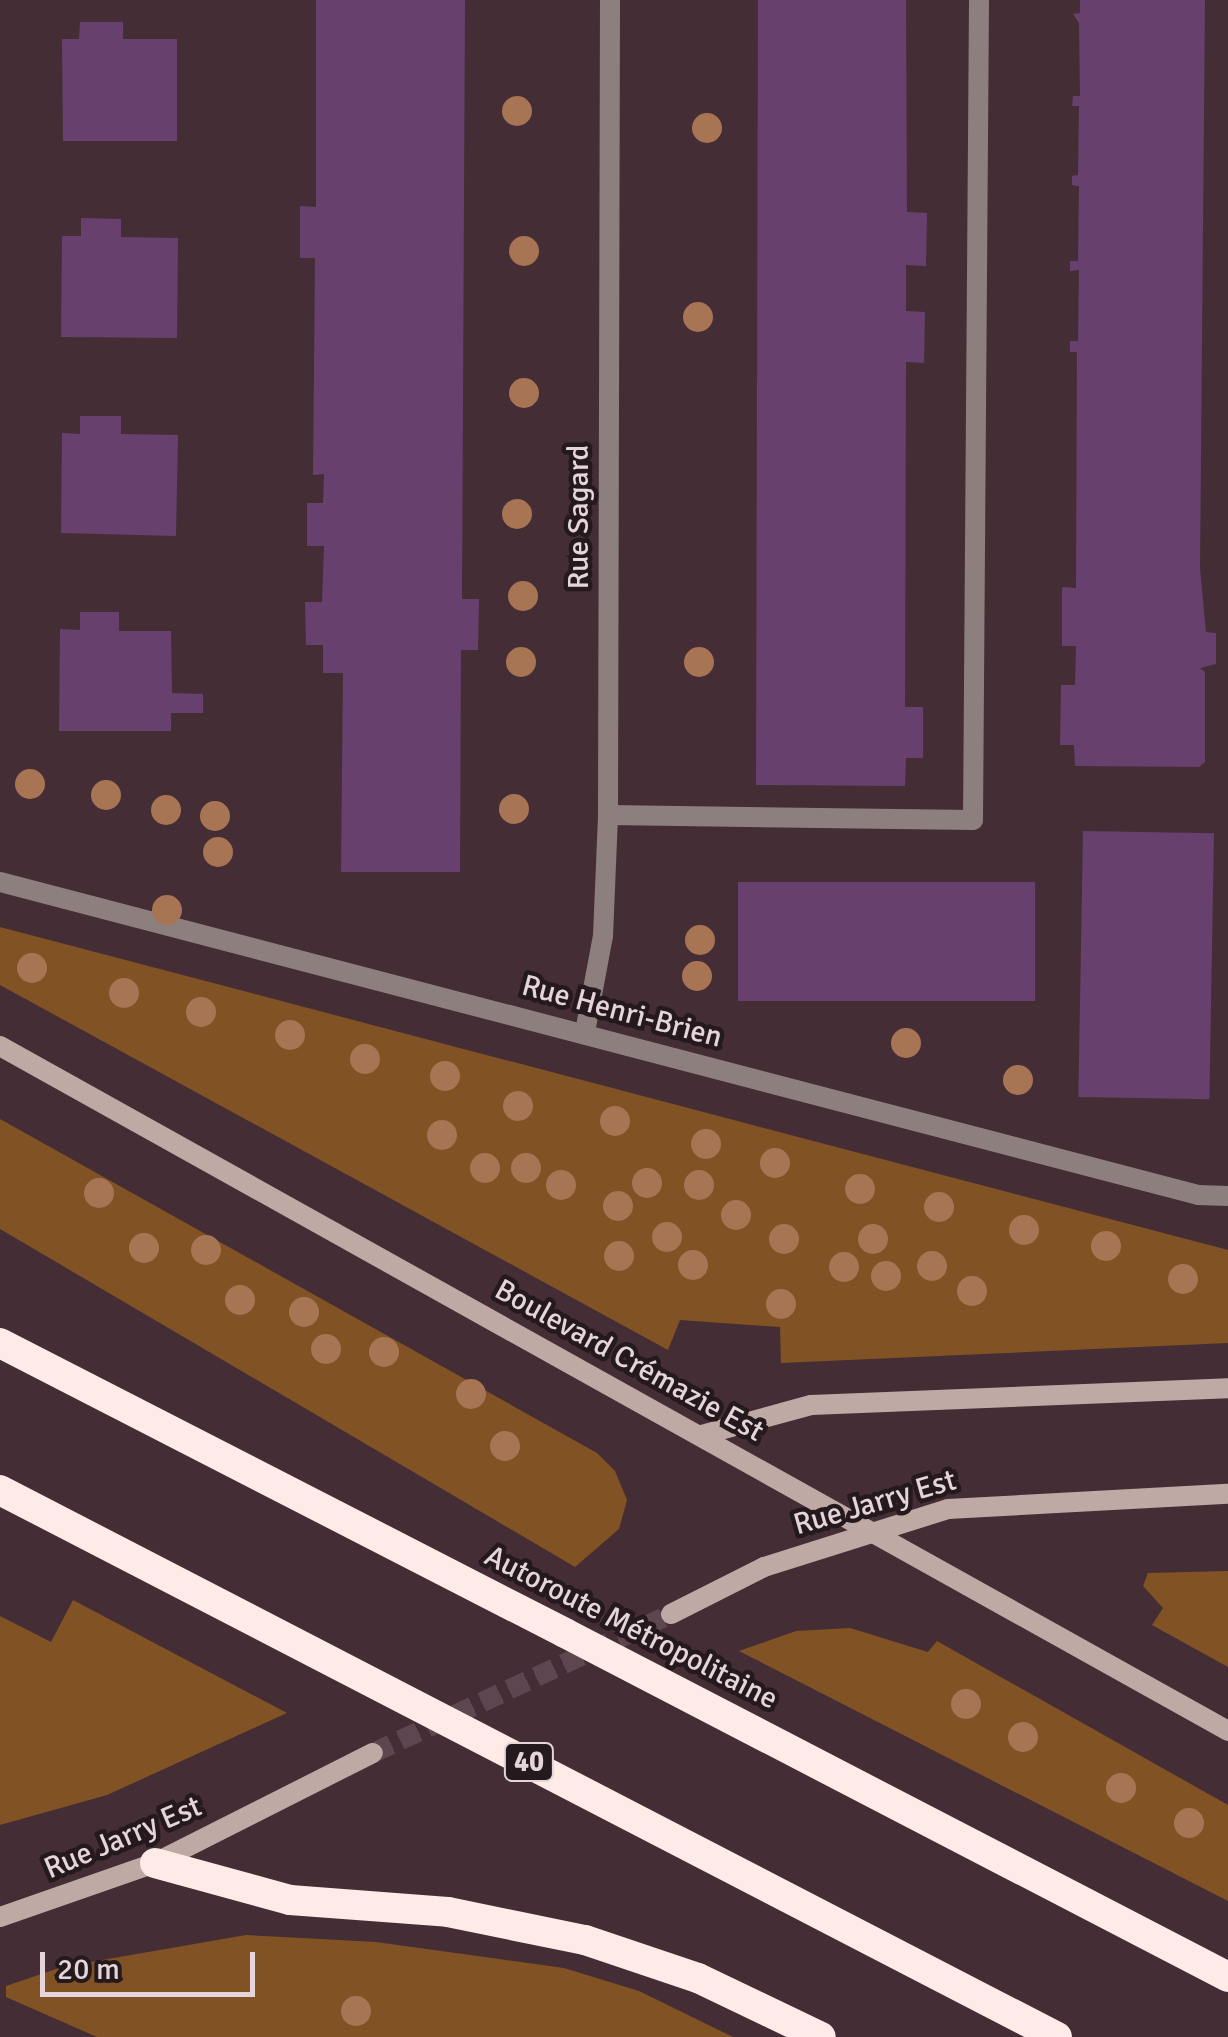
<!DOCTYPE html>
<meta charset="utf-8">
<style>
body{margin:0}
#map{position:relative;width:1228px;height:2037px;overflow:hidden;background:#452d36;font-family:Signika,sans-serif}
div>[style]{position:absolute}
.green>*{inset:0;background:#815224}
.building>*{inset:0;background:#67406e;transform-origin:0 0}
.secondary-tunnel>*{height:20px;margin-top:-10px;transform-origin:0;background:repeating-linear-gradient(90deg,#5d464f 0 20px,transparent 0 30px)}
.lane>*{height:20px;margin:-10px;padding:0 10px;transform-origin:10px;border-radius:10px;background:#8d7f7d}
.street>*{height:20px;margin:-10px;padding:0 10px;transform-origin:10px;border-radius:10px;background:#8d7f7d}
.secondary>*{height:20px;margin:-10px;padding:0 10px;transform-origin:10px;border-radius:10px;background:#bfa9a5}
.highway>*{height:30px;margin:-15px;padding:0 15px;transform-origin:15px;border-radius:15px;background:#feeae6}
.highway-bridge>*{height:30px;margin:-15px;padding:0 15px;transform-origin:15px;border-radius:15px;background:#feeae6}
.trees>*{width:30px;height:30px;margin:-15px;border-radius:50%;background:#a77554}
span{translate:-50% -50%;white-space:nowrap;text-align:center;line-height:1.15;-webkit-text-stroke:9px #24191d;paint-order:stroke}
.shield-label span{padding:2px 8px;background:#24191d;border:2px solid;border-radius:8px;-webkit-text-stroke-width:0}
.shield-label{font-size:28px;color:#e5d5da;font-weight:700}
.street-label{font-size:30px;color:#e5d5da}
.scale{position:absolute;left:40px;top:1952px;width:215px;height:45px;box-sizing:border-box;border:5px solid #e5d5da;border-top:0;padding-left:12px;font-size:30px;line-height:35px;white-space:nowrap;color:#e5d5da;-webkit-text-stroke:8px #24191d;paint-order:stroke}
</style>
<div id="map">
<div class="green">
<i style="clip-path:polygon(0 927px,1228px 1250px,1228px 1343px,781px 1363px,780px 1327px,680px 1320px,668px 1350px,0 985px)"></i>
<i style="clip-path:polygon(0 1119px,597px 1453px,615px 1471px,627px 1500px,619px 1529px,575px 1567px,0 1229px)"></i>
<i style="clip-path:polygon(1228px 1571px,1228px 1667px,1152px 1625px,1163px 1608px,1143px 1586px,1148px 1573px)"></i>
<i style="clip-path:polygon(73px 1600px,287px 1713px,107px 1795px,0 1825px,0 1616px,51px 1642px)"></i>
<i style="clip-path:polygon(850px 1628px,928px 1652px,937px 1641px,1228px 1805px,1228px 1901px,739px 1651px,796px 1631px)"></i>
<i style="clip-path:polygon(246px 1935px,376px 1942px,564px 1968px,639px 1991px,733px 2037px,97px 2037px,6px 1997px,6px 1986px,62px 1967px)"></i>
</div>
<div class="building">
<i style="clip-path:polygon(316px 0,465px 0,462px 599px,479px 599px,478px 650px,461px 650px,460px 872px,341px 872px,343px 673px,323px 673px,323px 645px,306px 645px,305px 602px,322px 602px,324px 546px,307px 546px,307px 503px,323px 503px,324px 474px,313px 475px,315px 258px,300px 258px,300px 206px,316px 207px)"></i>
<i style="clip-path:polygon(758px 0,906px 0,907px 212px,927px 213px,926px 266px,906px 265px,906px 311px,925px 312px,924px 363px,906px 362px,905px 707px,923px 707px,923px 758px,906px 758px,905px 786px,756px 785px)"></i>
<i style="clip-path:polygon(1080px 0,1205px 0,1200px 569px,1206px 632px,1216px 633px,1216px 664px,1200px 668px,1205px 672px,1205px 762px,1199px 767px,1075px 766px,1074px 745px,1060px 745px,1061px 685px,1075px 685px,1076px 646px,1062px 646px,1062px 587px,1076px 588px,1077px 352px,1070px 352px,1070px 341px,1078px 341px,1079px 270px,1070px 271px,1070px 261px,1078px 261px,1079px 186px,1072px 185px,1072px 176px,1078px 175px,1079px 106px,1072px 106px,1073px 96px,1080px 96px,1079px 23px,1073px 14px,1080px 13px)"></i>
<i style="clip-path:polygon(80px 22px,123px 22px,123px 39px,177px 39px,177px 141px,63px 141px,62px 39px,79px 39px)"></i>
<i style="clip-path:polygon(81px 218px,121px 219px,121px 237px,178px 238px,177px 338px,61px 337px,62px 236px,81px 236px)"></i>
<i style="clip-path:polygon(80px 416px,121px 416px,121px 434px,178px 435px,176px 536px,61px 533px,62px 433px,80px 434px)"></i>
<i style="clip-path:polygon(80px 612px,119px 612px,119px 631px,171px 631px,172px 693px,203px 694px,203px 713px,171px 713px,171px 731px,59px 731px,60px 629px,80px 630px)"></i>
<i style="left:1083px;top:831px;width:131px;height:266px;rotate:1deg"></i>
<i style="left:738px;top:882px;width:297px;height:119px"></i>
</div>
<div class="secondary-tunnel">
<i style="left:373px;top:1753px;width:329px;rotate:-25deg"></i>
</div>
<div class="lane">
<i style="left:608px;top:815px;width:365px;rotate:0.8deg"></i>
<i style="left:973px;top:820px;width:820px;rotate:-89.58deg"></i>
</div>
<div class="street">
<i style="left:0;top:882px;width:1238px;rotate:14.64deg"></i>
<i style="left:1198px;top:1195px;width:30px;rotate:2deg"></i>
<i style="left:585px;top:1032px;width:98px;rotate:-79.4deg"></i>
<i style="left:603px;top:936px;width:121px;rotate:-87.6deg"></i>
<i style="left:608px;top:815px;width:815px;rotate:-89.86deg"></i>
</div>
<div class="secondary">
<i style="left:0;top:1046px;width:1406px;rotate:29.15deg"></i>
<i style="left:702px;top:1435px;width:113px;rotate:-15.4deg"></i>
<i style="left:811px;top:1405px;width:417px;rotate:-2.3deg"></i>
<i style="left:671px;top:1614px;width:104px;rotate:-26.8deg"></i>
<i style="left:764px;top:1567px;width:193px;rotate:-17.5deg"></i>
<i style="left:948px;top:1509px;width:280px;rotate:-3.1deg"></i>
<i style="left:0;top:1917px;width:164px;rotate:-19.2deg"></i>
<i style="left:155px;top:1863px;width:244px;rotate:-26.8deg"></i>
</div>
<div class="highway">
<i style="left:0;top:1343px;width:635px;rotate:27.17deg"></i>
<i style="left:155px;top:1863px;width:140px;rotate:15.3deg"></i>
<i style="left:290px;top:1900px;width:158px;rotate:4.3deg"></i>
<i style="left:448px;top:1912px;width:140px;rotate:11.6deg"></i>
<i style="left:585px;top:1940px;width:119px;rotate:18.6deg"></i>
<i style="left:698px;top:1978px;width:136px;rotate:25.6deg"></i>
</div>
<div class="highway-bridge">
<i style="left:0;top:1490px;width:1190px;rotate:27.36deg"></i>
<i style="left:565px;top:1633px;width:747px;rotate:27.42deg"></i>
</div>
<div class="trees">
<i style="left:517px;top:111px"></i>
<i style="left:707px;top:128px"></i>
<i style="left:524px;top:251px"></i>
<i style="left:698px;top:317px"></i>
<i style="left:524px;top:393px"></i>
<i style="left:517px;top:514px"></i>
<i style="left:523px;top:596px"></i>
<i style="left:521px;top:662px"></i>
<i style="left:699px;top:662px"></i>
<i style="left:30px;top:784px"></i>
<i style="left:106px;top:795px"></i>
<i style="left:514px;top:809px"></i>
<i style="left:166px;top:810px"></i>
<i style="left:215px;top:816px"></i>
<i style="left:218px;top:852px"></i>
<i style="left:167px;top:910px"></i>
<i style="left:700px;top:940px"></i>
<i style="left:32px;top:968px"></i>
<i style="left:697px;top:976px"></i>
<i style="left:124px;top:993px"></i>
<i style="left:201px;top:1012px"></i>
<i style="left:290px;top:1035px"></i>
<i style="left:906px;top:1043px"></i>
<i style="left:365px;top:1059px"></i>
<i style="left:445px;top:1076px"></i>
<i style="left:1018px;top:1080px"></i>
<i style="left:518px;top:1106px"></i>
<i style="left:615px;top:1121px"></i>
<i style="left:442px;top:1135px"></i>
<i style="left:706px;top:1144px"></i>
<i style="left:775px;top:1163px"></i>
<i style="left:485px;top:1168px"></i>
<i style="left:526px;top:1168px"></i>
<i style="left:647px;top:1183px"></i>
<i style="left:561px;top:1185px"></i>
<i style="left:699px;top:1185px"></i>
<i style="left:860px;top:1189px"></i>
<i style="left:99px;top:1193px"></i>
<i style="left:618px;top:1206px"></i>
<i style="left:939px;top:1207px"></i>
<i style="left:736px;top:1215px"></i>
<i style="left:1024px;top:1230px"></i>
<i style="left:667px;top:1237px"></i>
<i style="left:784px;top:1239px"></i>
<i style="left:873px;top:1239px"></i>
<i style="left:1106px;top:1246px"></i>
<i style="left:144px;top:1248px"></i>
<i style="left:206px;top:1250px"></i>
<i style="left:619px;top:1256px"></i>
<i style="left:693px;top:1265px"></i>
<i style="left:932px;top:1266px"></i>
<i style="left:844px;top:1267px"></i>
<i style="left:886px;top:1276px"></i>
<i style="left:1183px;top:1279px"></i>
<i style="left:972px;top:1291px"></i>
<i style="left:240px;top:1300px"></i>
<i style="left:781px;top:1304px"></i>
<i style="left:304px;top:1312px"></i>
<i style="left:326px;top:1349px"></i>
<i style="left:384px;top:1352px"></i>
<i style="left:471px;top:1394px"></i>
<i style="left:505px;top:1446px"></i>
<i style="left:966px;top:1704px"></i>
<i style="left:1023px;top:1737px"></i>
<i style="left:1121px;top:1788px"></i>
<i style="left:1189px;top:1823px"></i>
<i style="left:356px;top:2011px"></i>
</div>
<div class="shield-label">
<span style="left:529px;top:1762px">40</span>
</div>
<div class="street-label">
<span style="left:579px;top:517px;rotate:-90deg">Rue Sagard</span>
<span style="left:622px;top:1012px;rotate:15deg">Rue Henri-Brien</span>
<span style="left:629px;top:1361px;rotate:29deg">Boulevard Crémazie Est</span>
<span style="left:875px;top:1503px;rotate:-16deg">Rue Jarry Est</span>
<span style="left:631px;top:1628px;rotate:27deg">Autoroute Métropolitaine</span>
<span style="left:123px;top:1838px;rotate:-23deg">Rue Jarry Est</span>
</div>
<div class="scale">20 m</div>
</div>
